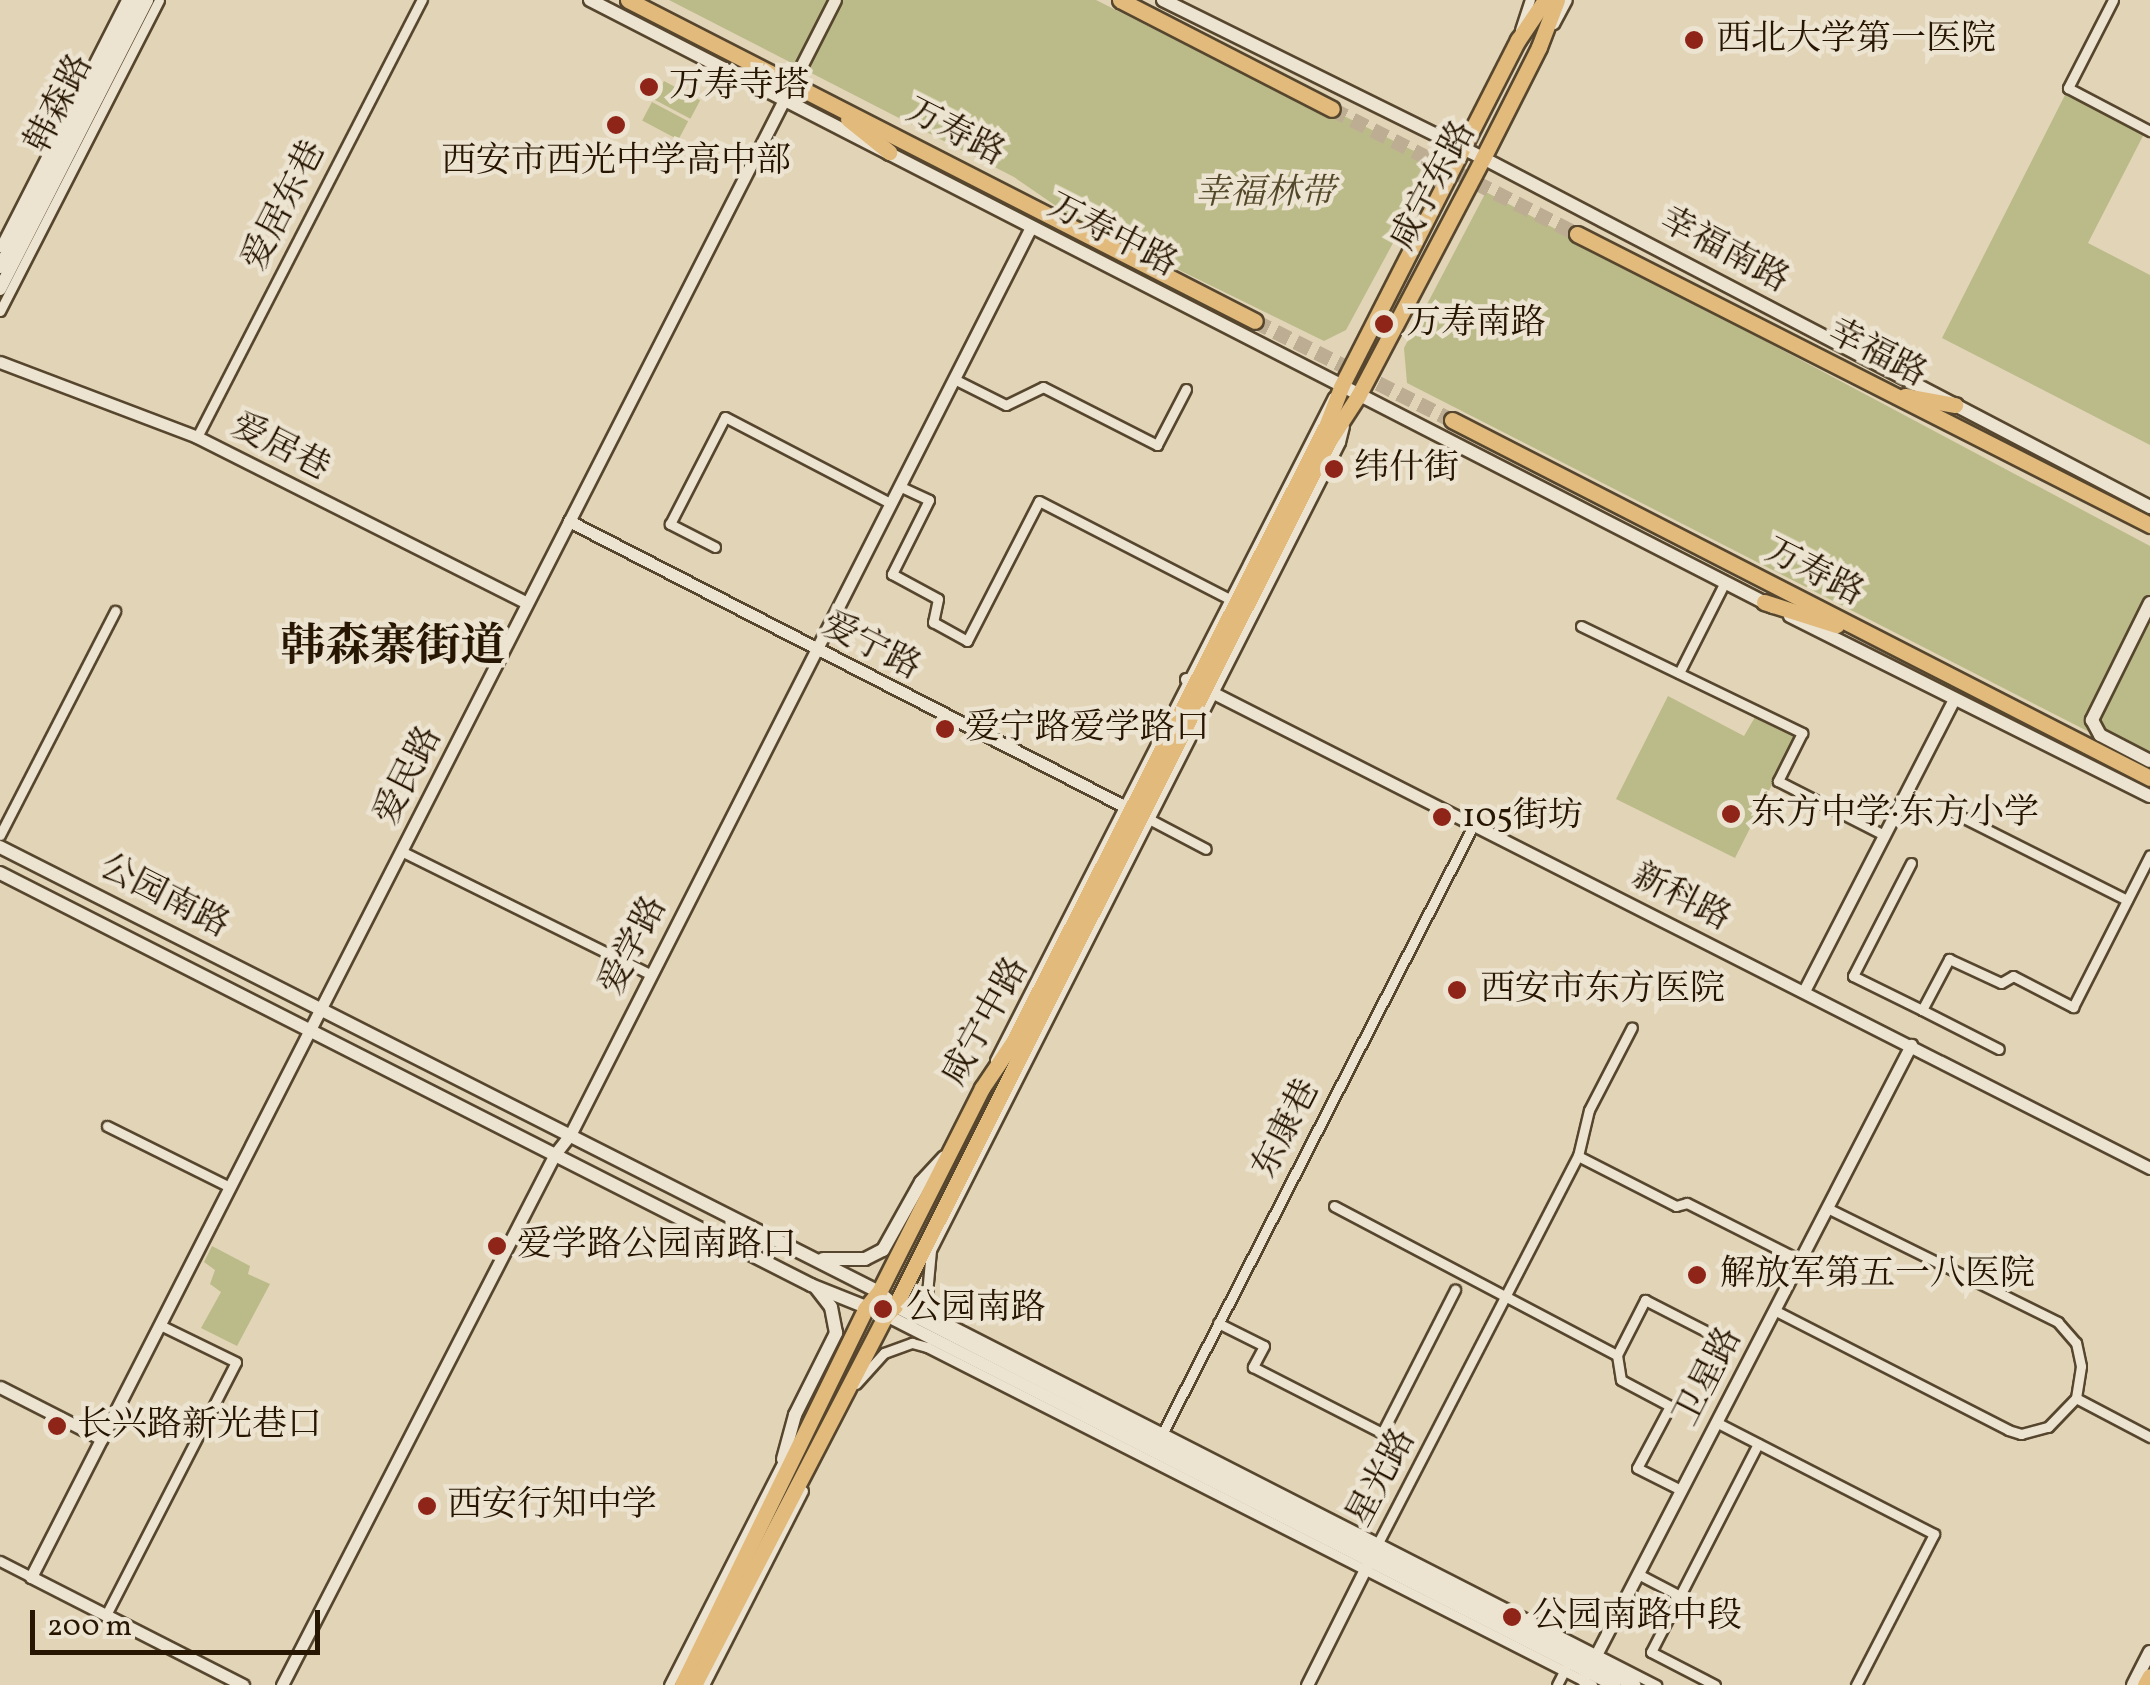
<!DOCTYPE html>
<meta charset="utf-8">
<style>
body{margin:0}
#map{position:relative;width:2150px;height:1685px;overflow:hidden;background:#e2d4b7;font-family:Vollkorn,"Noto Serif SC",serif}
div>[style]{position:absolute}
.green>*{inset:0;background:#bbbb89;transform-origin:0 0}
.primary-tunnel>*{height:15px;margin-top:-7.5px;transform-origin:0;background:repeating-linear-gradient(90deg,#bdae93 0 15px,transparent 0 23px)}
.roads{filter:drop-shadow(2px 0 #56462e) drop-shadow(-2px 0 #56462e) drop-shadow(0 2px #56462e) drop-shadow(0 -2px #56462e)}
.minor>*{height:9px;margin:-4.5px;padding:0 4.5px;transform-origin:4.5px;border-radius:4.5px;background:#ece3d0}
.tertiary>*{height:11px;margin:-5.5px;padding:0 5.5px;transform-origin:5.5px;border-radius:5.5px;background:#ece3d0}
.secondary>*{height:12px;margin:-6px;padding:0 6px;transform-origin:6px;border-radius:6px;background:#ece3d0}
.primary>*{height:15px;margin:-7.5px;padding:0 7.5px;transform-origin:7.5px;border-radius:7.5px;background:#e1ba7c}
.trunk>*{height:15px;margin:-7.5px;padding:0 7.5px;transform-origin:7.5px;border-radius:7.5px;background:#e1ba7c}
.dots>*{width:28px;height:28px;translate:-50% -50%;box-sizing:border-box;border:5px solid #ece3d0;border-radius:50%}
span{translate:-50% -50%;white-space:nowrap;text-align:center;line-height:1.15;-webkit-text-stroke:9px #ece3d0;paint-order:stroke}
.poi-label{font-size:35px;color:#271601}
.left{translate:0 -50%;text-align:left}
.street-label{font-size:35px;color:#271601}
.park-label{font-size:35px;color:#53482a;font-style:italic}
.district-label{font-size:45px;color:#271601;font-weight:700}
.scale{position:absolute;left:30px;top:1610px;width:290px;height:45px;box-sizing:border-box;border:5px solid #271601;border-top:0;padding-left:12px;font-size:30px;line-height:35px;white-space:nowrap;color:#271601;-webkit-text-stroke:8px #ece3d0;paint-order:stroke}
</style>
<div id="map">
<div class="green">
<i style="clip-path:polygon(669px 0,1096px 0,1263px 84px,1274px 81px,1428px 158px,1432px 171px,1346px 330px,1324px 341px,1075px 219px,1014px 177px)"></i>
<i style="left:664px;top:81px;width:41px;height:21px;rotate:28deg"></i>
<i style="clip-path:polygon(2066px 93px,2144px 134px,2088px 243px,2150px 275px,2150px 445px,1942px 338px)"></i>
<i style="left:652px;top:102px;width:41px;height:21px;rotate:28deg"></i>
<i style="clip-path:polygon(1486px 192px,2150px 546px,2150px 763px,1407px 383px,1404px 348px)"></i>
<i style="clip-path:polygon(1668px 696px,1744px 736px,1755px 717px,1796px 737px,1735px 858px,1616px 799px)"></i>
<i style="clip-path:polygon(212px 1246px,250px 1266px,248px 1274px,270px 1284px,237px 1346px,201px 1328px,221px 1292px,210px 1284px,215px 1270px,204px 1262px)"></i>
</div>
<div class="primary-tunnel">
<i style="left:1332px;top:109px;width:275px;rotate:27deg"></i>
<i style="left:1255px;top:321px;width:220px;rotate:26.7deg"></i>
</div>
<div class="roads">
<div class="minor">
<i style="left:2113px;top:0;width:99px;rotate:117.1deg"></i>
<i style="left:2068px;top:88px;width:93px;rotate:27.7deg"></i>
<i style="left:1554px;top:24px;width:27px;rotate:-62deg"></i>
<i style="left:1520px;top:30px;width:32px;rotate:-72deg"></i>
<i style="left:0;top:247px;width:277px;rotate:-63deg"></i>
<i style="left:0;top:311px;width:349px;rotate:-62.9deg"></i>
<i style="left:954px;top:379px;width:58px;rotate:26.6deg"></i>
<i style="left:1006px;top:405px;width:41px;rotate:-25.9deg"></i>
<i style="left:1043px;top:387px;width:128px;rotate:27deg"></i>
<i style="left:1157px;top:445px;width:63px;rotate:-62.6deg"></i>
<i style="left:197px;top:437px;width:492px;rotate:-62.8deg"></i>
<i style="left:899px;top:486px;width:33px;rotate:25deg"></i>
<i style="left:929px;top:500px;width:83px;rotate:116.6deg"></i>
<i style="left:892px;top:574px;width:52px;rotate:28.5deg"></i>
<i style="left:938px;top:599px;width:24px;rotate:102deg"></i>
<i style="left:933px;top:622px;width:39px;rotate:29deg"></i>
<i style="left:967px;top:641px;width:157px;rotate:-62.8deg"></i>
<i style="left:1039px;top:501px;width:212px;rotate:27.2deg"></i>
<i style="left:715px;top:547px;width:51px;rotate:-152.9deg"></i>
<i style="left:670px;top:524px;width:120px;rotate:-62.8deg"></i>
<i style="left:725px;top:417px;width:186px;rotate:27.5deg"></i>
<i style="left:1581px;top:626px;width:246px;rotate:25.8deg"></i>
<i style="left:1802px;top:733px;width:54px;rotate:116.6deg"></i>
<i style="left:1778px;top:781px;width:119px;rotate:27deg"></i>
<i style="left:1679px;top:673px;width:102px;rotate:-63.2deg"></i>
<i style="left:1950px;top:811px;width:198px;rotate:26.7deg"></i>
<i style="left:1149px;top:819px;width:64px;rotate:27.8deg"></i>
<i style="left:0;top:835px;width:252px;rotate:-62.8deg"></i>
<i style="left:401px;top:851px;width:278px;rotate:26.3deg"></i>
<i style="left:1911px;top:863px;width:127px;rotate:117.2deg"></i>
<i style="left:1853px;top:976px;width:77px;rotate:26.2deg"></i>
<i style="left:1922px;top:1010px;width:58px;rotate:-62.1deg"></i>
<i style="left:1949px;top:959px;width:57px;rotate:24.8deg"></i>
<i style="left:2001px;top:983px;width:14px;rotate:-30deg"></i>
<i style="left:2013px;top:976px;width:68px;rotate:27.3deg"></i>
<i style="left:2073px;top:1007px;width:170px;rotate:-63.1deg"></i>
<i style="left:1922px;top:1010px;width:86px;rotate:26.9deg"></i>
<i style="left:995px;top:1060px;width:744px;rotate:-62.99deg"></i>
<i style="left:107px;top:1126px;width:137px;rotate:26.4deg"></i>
<i style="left:1578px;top:1156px;width:110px;rotate:27deg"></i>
<i style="left:1676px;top:1206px;width:11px;rotate:-15deg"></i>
<i style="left:1687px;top:1203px;width:127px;rotate:26.8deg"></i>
<i style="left:1334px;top:1206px;width:320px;rotate:27.8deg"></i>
<i style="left:1617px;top:1355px;width:25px;rotate:81deg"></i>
<i style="left:1621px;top:1380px;width:55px;rotate:28deg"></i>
<i style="left:1670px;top:1406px;width:70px;rotate:118deg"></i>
<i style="left:1637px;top:1468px;width:49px;rotate:26.6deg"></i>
<i style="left:931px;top:1250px;width:44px;rotate:95.2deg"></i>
<i style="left:927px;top:1294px;width:20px;rotate:66deg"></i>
<i style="left:935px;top:1312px;width:21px;rotate:39deg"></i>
<i style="left:951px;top:1325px;width:792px;rotate:27.05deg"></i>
<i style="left:930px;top:1252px;width:908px;rotate:-63.15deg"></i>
<i style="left:1340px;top:442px;width:16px;rotate:-76deg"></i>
<i style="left:1774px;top:1310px;width:263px;rotate:27.1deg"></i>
<i style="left:2008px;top:1430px;width:14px;rotate:17deg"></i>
<i style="left:2021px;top:1434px;width:28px;rotate:-15deg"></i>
<i style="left:2048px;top:1427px;width:40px;rotate:-46deg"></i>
<i style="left:2076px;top:1398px;width:32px;rotate:-81deg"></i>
<i style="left:2081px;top:1366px;width:24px;rotate:-102deg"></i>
<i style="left:2076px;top:1343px;width:28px;rotate:-131deg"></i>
<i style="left:2058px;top:1322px;width:258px;rotate:-153.7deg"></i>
<i style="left:1218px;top:1323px;width:51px;rotate:26.6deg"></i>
<i style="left:1264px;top:1346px;width:24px;rotate:118deg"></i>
<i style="left:1253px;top:1367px;width:145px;rotate:27.1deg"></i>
<i style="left:1382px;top:1433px;width:161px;rotate:-63deg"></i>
<i style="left:1617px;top:1355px;width:62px;rotate:-63deg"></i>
<i style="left:1645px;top:1300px;width:90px;rotate:27.1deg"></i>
<i style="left:856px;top:1384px;width:42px;rotate:-47.9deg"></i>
<i style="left:884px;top:1353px;width:30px;rotate:-20deg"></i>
<i style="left:912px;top:1343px;width:16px;rotate:15deg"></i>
<i style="left:927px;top:1347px;width:746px;rotate:26.94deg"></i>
<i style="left:2076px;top:1398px;width:84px;rotate:27.8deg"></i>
<i style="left:1716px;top:1422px;width:245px;rotate:27.2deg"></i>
<i style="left:1934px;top:1534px;width:170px;rotate:117.3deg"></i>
<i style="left:1161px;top:1436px;width:687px;rotate:-62.91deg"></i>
<i style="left:1378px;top:1543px;width:436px;rotate:-62.7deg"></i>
<i style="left:1578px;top:1156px;width:47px;rotate:-76.6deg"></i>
<i style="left:1589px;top:1110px;width:93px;rotate:-62.6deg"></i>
<i style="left:0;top:1561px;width:35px;rotate:27deg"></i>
<i style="left:1638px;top:1574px;width:47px;rotate:27.6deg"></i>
<i style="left:106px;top:1615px;width:284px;rotate:-62.8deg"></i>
<i style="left:236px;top:1362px;width:85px;rotate:-154deg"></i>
<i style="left:669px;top:1685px;width:258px;rotate:-63deg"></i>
<i style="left:704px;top:1685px;width:218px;rotate:-63deg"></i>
<i style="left:1557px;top:1685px;width:18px;rotate:-63deg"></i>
<i style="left:1715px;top:1685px;width:72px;rotate:-152.7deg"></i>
<i style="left:1651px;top:1652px;width:234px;rotate:-62.8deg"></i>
</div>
<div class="tertiary">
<i style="left:0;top:362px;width:211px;rotate:20.8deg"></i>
<i style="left:197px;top:437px;width:369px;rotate:26.7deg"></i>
<i style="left:569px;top:521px;width:652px;rotate:27.19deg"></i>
<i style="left:1186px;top:679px;width:1081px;rotate:26.9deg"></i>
<i style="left:1804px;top:991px;width:328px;rotate:-62.8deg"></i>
<i style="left:0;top:1387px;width:114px;rotate:27deg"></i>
<i style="left:1583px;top:1680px;width:715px;rotate:-62.68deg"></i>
<i style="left:243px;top:1685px;width:238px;rotate:-153deg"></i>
<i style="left:31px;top:1577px;width:1770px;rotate:-62.99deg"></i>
<i style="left:282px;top:1685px;width:597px;rotate:-62.79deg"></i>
<i style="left:555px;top:1154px;width:24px;rotate:-52deg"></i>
<i style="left:570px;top:1135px;width:1016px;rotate:-63.08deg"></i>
<i style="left:1307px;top:1685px;width:159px;rotate:-63.4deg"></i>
</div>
<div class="secondary">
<i style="left:590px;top:0;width:1330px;rotate:27.16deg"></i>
<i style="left:1163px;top:0;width:357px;rotate:26.3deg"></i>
<i style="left:1483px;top:158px;width:753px;rotate:27.62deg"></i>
<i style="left:0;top:267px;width:300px;rotate:-63deg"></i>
<i style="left:0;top:289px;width:324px;rotate:-63deg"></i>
<i style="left:2150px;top:603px;width:131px;rotate:116.4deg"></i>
<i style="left:2092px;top:720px;width:17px;rotate:62deg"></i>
<i style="left:2100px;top:735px;width:56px;rotate:27.5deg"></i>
<i style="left:1790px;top:616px;width:402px;rotate:26.6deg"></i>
<i style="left:0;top:847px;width:985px;rotate:26.85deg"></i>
<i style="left:879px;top:1292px;width:21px;rotate:41deg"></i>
<i style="left:895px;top:1306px;width:831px;rotate:27.15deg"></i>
<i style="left:0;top:873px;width:910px;rotate:26.93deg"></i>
<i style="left:811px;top:1285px;width:81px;rotate:21.8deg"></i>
<i style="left:886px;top:1315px;width:817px;rotate:26.94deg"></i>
<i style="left:823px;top:1259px;width:42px"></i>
<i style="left:865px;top:1259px;width:20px;rotate:-27deg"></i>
<i style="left:883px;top:1250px;width:78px;rotate:-60.8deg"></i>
<i style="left:921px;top:1182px;width:34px;rotate:-47deg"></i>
<i style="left:783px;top:1459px;width:46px;rotate:-74.7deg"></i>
<i style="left:795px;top:1415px;width:92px;rotate:-63.4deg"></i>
<i style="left:836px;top:1333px;width:26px;rotate:-101deg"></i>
<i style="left:831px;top:1307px;width:23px;rotate:-128deg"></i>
<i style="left:2133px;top:1685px;width:37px;rotate:-63deg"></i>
</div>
<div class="primary">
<i style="left:628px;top:0;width:704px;rotate:27.11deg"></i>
<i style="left:1120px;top:0;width:238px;rotate:27.2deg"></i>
<i style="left:848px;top:119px;width:53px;rotate:38.8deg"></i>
<i style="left:1577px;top:234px;width:643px;rotate:26.92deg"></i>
<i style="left:1905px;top:396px;width:51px;rotate:10.2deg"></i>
<i style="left:1452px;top:420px;width:784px;rotate:27.15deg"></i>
<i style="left:1764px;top:602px;width:76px;rotate:17.7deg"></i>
<i style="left:682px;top:1685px;width:418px;rotate:-64deg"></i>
<i style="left:865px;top:1309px;width:22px;rotate:-51deg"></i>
<i style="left:879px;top:1292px;width:229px;rotate:-63.2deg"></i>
<i style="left:982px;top:1088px;width:55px;rotate:-56deg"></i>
<i style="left:1013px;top:1042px;width:693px;rotate:-63.07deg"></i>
<i style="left:1327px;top:424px;width:40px;rotate:-69deg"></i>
<i style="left:1341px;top:387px;width:390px;rotate:-63deg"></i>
<i style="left:1518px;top:40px;width:48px;rotate:-56deg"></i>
<i style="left:694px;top:1685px;width:417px;rotate:-62.6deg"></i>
<i style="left:886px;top:1315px;width:13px;rotate:-45deg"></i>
<i style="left:895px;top:1306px;width:970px;rotate:-63.36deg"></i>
<i style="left:1330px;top:439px;width:51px;rotate:-56.9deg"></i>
<i style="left:1358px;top:396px;width:269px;rotate:-62.3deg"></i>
<i style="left:1483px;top:158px;width:124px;rotate:-63.2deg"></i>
<i style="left:1539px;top:47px;width:50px;rotate:-69deg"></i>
</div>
<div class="trunk">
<i style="left:2145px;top:1685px;width:10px;rotate:-61deg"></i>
</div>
</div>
<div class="dots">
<i style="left:1694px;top:40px;background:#8f2418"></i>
<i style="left:649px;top:87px;background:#8f2418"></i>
<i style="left:616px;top:125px;background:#8f2418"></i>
<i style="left:1384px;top:324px;background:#8f2418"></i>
<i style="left:1334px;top:469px;background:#8f2418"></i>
<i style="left:945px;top:729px;background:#8f2418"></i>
<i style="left:1731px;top:814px;background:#8f2418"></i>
<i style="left:1442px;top:817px;background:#8f2418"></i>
<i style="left:1457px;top:990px;background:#8f2418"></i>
<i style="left:497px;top:1246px;background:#8f2418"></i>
<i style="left:1697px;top:1275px;background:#8f2418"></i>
<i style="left:883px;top:1309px;background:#8f2418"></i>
<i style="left:57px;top:1426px;background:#8f2418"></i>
<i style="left:427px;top:1506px;background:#8f2418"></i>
<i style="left:1512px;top:1617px;background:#8f2418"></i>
</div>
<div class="poi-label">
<span class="left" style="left:1716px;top:40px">西北大学第一医院</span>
<span class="left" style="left:669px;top:87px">万寿寺塔</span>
<span style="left:616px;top:162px">西安市西光中学高中部</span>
<span class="left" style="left:1406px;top:324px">万寿南路</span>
<span class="left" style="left:1354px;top:469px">纬什街</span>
<span class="left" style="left:965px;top:729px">爱宁路爱学路口</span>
<span class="left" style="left:1751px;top:814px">东方中学·东方小学</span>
<span class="left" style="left:1462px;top:817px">105街坊</span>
<span class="left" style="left:1480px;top:990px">西安市东方医院</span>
<span class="left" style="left:517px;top:1246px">爱学路公园南路口</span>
<span class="left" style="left:1720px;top:1275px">解放军第五一八医院</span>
<span class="left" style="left:906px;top:1309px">公园南路</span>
<span class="left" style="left:77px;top:1426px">长兴路新光巷口</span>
<span class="left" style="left:447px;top:1506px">西安行知中学</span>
<span class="left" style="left:1532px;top:1617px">公园南路中段</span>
</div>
<div class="street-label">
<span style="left:60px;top:104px;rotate:-63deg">韩森路</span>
<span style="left:955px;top:133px;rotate:27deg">万寿路</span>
<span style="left:1434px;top:186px;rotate:-62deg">咸宁东路</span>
<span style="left:285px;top:206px;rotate:-63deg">爱居东巷</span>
<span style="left:1112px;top:236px;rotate:27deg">万寿中路</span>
<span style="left:1724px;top:251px;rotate:28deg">幸福南路</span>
<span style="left:1877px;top:354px;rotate:27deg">幸福路</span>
<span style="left:280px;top:448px;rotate:27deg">爱居巷</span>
<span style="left:1814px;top:573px;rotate:27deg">万寿路</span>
<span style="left:871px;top:647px;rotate:27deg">爱宁路</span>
<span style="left:409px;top:776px;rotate:-63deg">爱民路</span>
<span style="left:164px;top:897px;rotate:27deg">公园南路</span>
<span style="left:1681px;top:898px;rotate:27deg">新科路</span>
<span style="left:634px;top:946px;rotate:-63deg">爱学路</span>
<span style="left:986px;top:1022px;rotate:-61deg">咸宁中路</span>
<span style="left:1287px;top:1129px;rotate:-63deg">东康巷</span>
<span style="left:1709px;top:1377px;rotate:-63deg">卫星路</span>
<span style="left:1382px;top:1478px;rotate:-62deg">星光路</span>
</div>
<div class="park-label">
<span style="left:1265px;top:194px">幸福林带</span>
</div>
<div class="district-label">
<span style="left:393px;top:649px">韩森寨街道</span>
</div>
<div class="scale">200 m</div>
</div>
